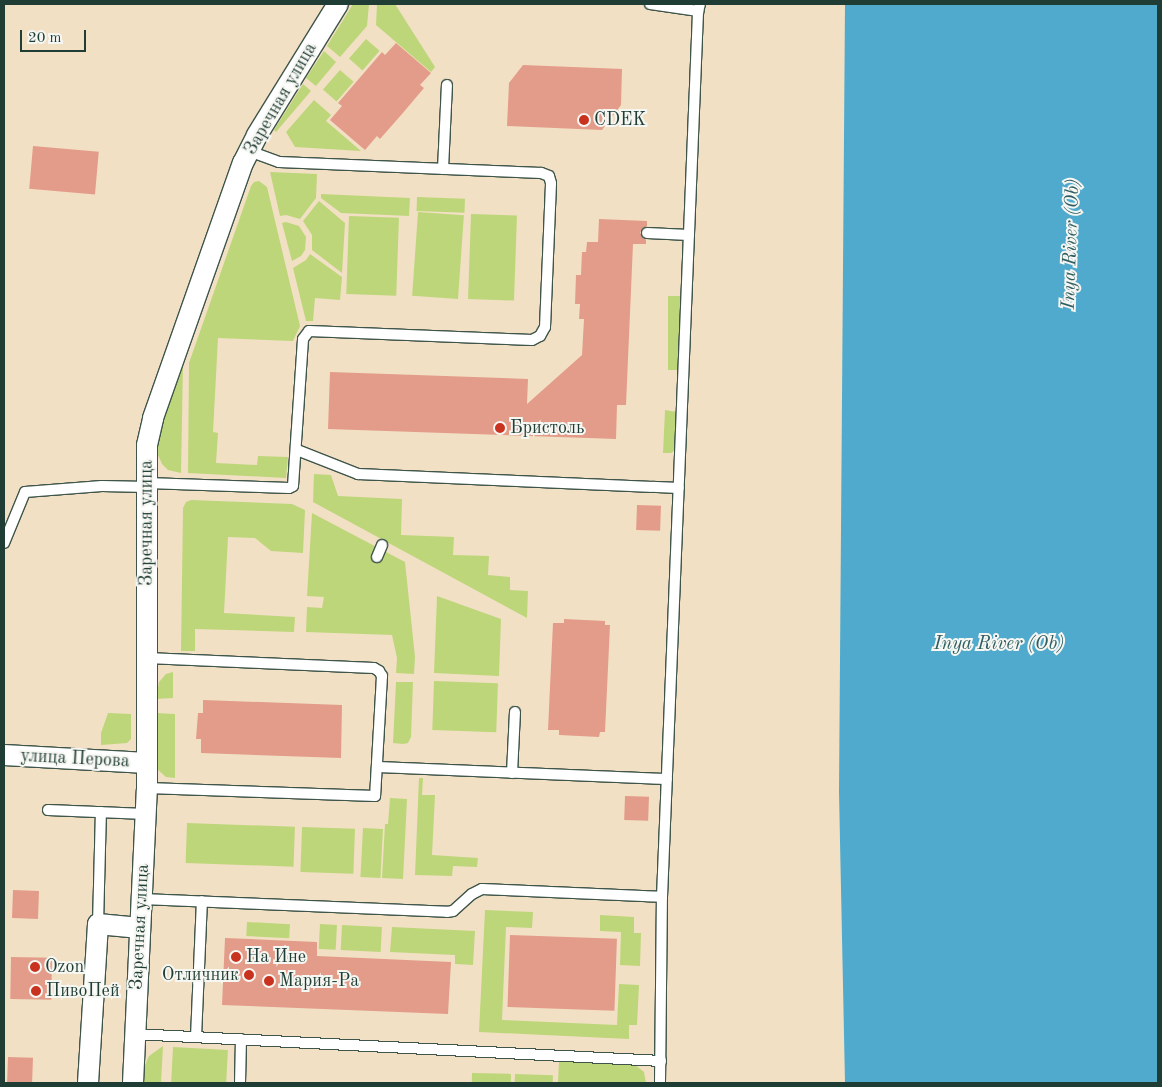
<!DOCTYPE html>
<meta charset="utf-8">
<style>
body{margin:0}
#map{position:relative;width:1162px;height:1087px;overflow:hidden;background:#f2e0c4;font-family:"Old Standard TT",serif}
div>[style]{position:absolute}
.green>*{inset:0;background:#bdd67a;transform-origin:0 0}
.water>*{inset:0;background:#50aacd}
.building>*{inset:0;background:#e39c89;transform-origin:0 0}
.roads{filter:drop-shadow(1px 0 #3f554a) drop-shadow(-1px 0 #3f554a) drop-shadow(0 1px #3f554a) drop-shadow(0 -1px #3f554a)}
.service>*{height:10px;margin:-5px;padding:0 5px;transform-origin:5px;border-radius:5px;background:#fff}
.minor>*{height:20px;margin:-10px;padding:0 10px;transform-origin:10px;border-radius:10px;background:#fff}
.dots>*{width:14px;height:14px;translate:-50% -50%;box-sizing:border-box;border:2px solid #f6f6f2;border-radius:50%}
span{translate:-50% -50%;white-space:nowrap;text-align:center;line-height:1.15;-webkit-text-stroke:4px #f6f6f2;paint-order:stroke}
.street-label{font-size:18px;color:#1f3d34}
.poi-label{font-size:18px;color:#1f3d34}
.left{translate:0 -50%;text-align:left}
.right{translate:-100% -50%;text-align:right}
.water-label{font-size:19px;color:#2e5e62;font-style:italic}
.frame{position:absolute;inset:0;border:5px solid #1f3d34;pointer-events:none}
.scale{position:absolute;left:20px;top:30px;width:66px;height:22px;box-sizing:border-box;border:2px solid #1f3d34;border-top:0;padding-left:6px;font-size:15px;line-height:18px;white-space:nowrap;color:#1f3d34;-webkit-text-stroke:4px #f6f6f2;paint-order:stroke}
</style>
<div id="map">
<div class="green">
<i style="clip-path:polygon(353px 4px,369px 4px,367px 26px,340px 57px,327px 46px)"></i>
<i style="clip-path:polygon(377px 4px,395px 4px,435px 67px,431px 72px,376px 25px)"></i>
<i style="left:366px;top:39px;width:18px;height:26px;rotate:41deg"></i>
<i style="clip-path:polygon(324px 51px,336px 62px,316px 86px,306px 78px)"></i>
<i style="left:340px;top:70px;width:18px;height:26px;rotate:41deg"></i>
<i style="clip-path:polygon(303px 84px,311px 91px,276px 132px,274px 130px)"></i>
<i style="clip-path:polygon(314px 100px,331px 115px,326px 121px,361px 151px,295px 147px,286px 132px)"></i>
<i style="clip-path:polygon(270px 172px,317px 174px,316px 198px,300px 219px,286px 215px,280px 216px)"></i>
<i style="clip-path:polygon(259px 181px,267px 187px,300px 326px,293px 341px,218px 338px,213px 432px,218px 433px,216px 463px,257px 465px,258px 456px,288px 457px,286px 478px,188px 473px,189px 363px,251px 186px,254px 182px)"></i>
<i style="clip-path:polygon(321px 194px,410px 198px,409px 216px,341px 213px,321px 198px)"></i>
<i style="left:417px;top:197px;width:48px;height:14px;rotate:2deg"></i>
<i style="clip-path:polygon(319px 201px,345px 223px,342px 273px,312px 250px,312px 235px,303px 221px)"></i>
<i style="left:418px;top:212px;width:46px;height:84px;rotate:4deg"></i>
<i style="left:471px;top:214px;width:46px;height:85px;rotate:2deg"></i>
<i style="left:349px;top:216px;width:50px;height:78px;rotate:2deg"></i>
<i style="clip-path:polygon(286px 222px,299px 226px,306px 237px,305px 250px,301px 256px,292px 261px,282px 223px)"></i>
<i style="clip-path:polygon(310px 254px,342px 277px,340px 300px,315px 298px,313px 321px,306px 321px,293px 268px,306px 260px)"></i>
<i style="left:668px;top:296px;width:14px;height:74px"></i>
<i style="clip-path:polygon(183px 364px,181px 473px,168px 470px,162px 464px,158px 455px,157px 438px)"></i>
<i style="clip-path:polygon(665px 410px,677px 412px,675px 450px,671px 453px,663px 453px)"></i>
<i style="clip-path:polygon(314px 474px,331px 475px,338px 496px,402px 499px,401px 535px,454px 537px,453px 555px,489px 556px,488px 575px,510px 577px,510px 590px,528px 591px,527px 618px,313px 502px)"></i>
<i style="clip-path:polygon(191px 500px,292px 504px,305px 510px,303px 553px,271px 551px,255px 538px,228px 537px,224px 613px,295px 617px,294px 632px,195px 629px,195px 651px,181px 651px,183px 508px,186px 502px)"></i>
<i style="clip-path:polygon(312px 513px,405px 562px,415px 657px,414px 674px,396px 673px,397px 658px,392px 635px,306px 632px,307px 607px,322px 608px,324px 597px,307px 596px)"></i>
<i style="clip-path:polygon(437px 596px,501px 619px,499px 676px,434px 673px)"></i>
<i style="clip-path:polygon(173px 672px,173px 698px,156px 699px,159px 682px,166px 674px)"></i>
<i style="left:434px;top:681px;width:64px;height:49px;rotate:2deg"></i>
<i style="clip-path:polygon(396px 682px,413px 682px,411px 737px,408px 743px,403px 744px,393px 743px)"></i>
<i style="clip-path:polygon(108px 713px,131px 714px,131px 739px,127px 743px,101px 745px,101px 733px)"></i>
<i style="clip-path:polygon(156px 713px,175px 714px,175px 778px,166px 777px,157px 769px,155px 760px)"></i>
<i style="clip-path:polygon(419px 778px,423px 778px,422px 795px,435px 795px,432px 855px,478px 858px,477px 867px,453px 866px,452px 876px,415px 875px)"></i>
<i style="clip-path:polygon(390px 798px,407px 799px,403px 879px,382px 878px,385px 824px,388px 824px)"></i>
<i style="left:187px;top:823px;width:108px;height:40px;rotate:2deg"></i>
<i style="left:302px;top:827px;width:53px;height:45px;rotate:2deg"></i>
<i style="left:363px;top:828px;width:20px;height:49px;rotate:3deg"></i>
<i style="clip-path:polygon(485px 910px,533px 912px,532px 928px,506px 927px,502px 1020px,617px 1025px,619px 984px,639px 985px,637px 1025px,629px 1025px,629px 1039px,479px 1032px)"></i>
<i style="clip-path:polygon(600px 915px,634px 917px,634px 933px,641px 933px,640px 966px,620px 965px,621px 932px,600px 931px)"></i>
<i style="left:247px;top:922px;width:43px;height:14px;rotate:3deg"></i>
<i style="left:320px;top:924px;width:17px;height:25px;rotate:3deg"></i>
<i style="left:342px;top:925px;width:40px;height:25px;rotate:3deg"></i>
<i style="clip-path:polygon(392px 927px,475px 931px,473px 965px,455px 964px,455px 955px,390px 952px)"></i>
<i style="clip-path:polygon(163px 1046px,161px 1083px,143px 1083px,144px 1067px,149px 1056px)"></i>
<i style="left:173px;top:1047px;width:55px;height:36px;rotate:3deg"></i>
<i style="clip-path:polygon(559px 1061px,635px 1065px,644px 1072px,646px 1083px,558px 1083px)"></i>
<i style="left:472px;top:1073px;width:39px;height:10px;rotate:1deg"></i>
<i style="left:515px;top:1074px;width:38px;height:9px;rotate:2deg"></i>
</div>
<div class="water">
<i style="clip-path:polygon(845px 4px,1158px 4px,1158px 1083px,845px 1083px,839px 792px)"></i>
</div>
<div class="building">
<i style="clip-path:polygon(396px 43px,431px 73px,420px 85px,424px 88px,402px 114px,380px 139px,377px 136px,365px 150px,330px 120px,342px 106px,338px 103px,382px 52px,385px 55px)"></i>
<i style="clip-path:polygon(523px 65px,622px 69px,621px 105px,602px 130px,507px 126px,509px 83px)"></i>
<i style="left:33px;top:146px;width:66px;height:43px;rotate:5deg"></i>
<i style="clip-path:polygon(599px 219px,647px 221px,647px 226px,642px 229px,640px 233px,646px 240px,646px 244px,633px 244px,626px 405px,617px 405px,616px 439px,328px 429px,330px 372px,528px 379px,527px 404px,582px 355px,584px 319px,579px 319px,580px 304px,575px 304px,576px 275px,581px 275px,582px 252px,586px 252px,587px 242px,598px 242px)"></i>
<i style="left:637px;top:505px;width:24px;height:25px;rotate:2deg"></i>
<i style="clip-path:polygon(564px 619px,605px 621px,605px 625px,610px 625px,605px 732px,600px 732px,599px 737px,559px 735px,559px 730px,548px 730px,553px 623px,564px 623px)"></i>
<i style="clip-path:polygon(203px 700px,342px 705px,341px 758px,201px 753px,201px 739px,196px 739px,198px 713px,203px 713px)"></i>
<i style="left:625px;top:796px;width:24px;height:24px;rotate:2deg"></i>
<i style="left:13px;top:890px;width:26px;height:28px;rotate:2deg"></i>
<i style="left:510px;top:935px;width:107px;height:72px;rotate:2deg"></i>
<i style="clip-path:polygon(225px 938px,317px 942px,317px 956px,451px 962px,448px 1014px,222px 1005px)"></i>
<i style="left:11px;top:957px;width:41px;height:42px;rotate:1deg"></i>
<i style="left:8px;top:1057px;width:25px;height:26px;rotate:2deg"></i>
</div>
<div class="roads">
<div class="service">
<i style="left:650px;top:4px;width:49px;rotate:8.3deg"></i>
<i style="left:443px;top:169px;width:84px;rotate:-87.3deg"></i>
<i style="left:647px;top:233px;width:42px;rotate:2.7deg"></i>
<i style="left:297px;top:450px;width:66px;rotate:21.5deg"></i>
<i style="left:358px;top:474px;width:321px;rotate:2.5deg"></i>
<i style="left:147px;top:483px;width:142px;rotate:2deg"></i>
<i style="left:289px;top:488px;width:4px;rotate:-27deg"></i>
<i style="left:293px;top:486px;width:147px;rotate:-86.1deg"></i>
<i style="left:303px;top:339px;width:10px;rotate:-53deg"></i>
<i style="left:309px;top:331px;width:223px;rotate:2.3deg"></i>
<i style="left:532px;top:340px;width:9px;rotate:-27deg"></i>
<i style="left:540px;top:336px;width:10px;rotate:-61deg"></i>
<i style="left:545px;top:327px;width:144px;rotate:-87.6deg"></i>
<i style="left:551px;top:183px;width:7px;rotate:-106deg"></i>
<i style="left:549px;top:176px;width:9px;rotate:-159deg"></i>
<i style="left:541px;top:173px;width:262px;rotate:-177.6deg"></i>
<i style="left:279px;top:162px;width:32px;rotate:-160deg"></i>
<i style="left:4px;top:543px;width:55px;rotate:-67.6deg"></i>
<i style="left:25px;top:492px;width:77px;rotate:-4.5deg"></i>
<i style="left:102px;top:486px;width:45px;rotate:1.3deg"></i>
<i style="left:377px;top:557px;width:13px;rotate:-67deg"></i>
<i style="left:147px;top:658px;width:227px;rotate:2.5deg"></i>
<i style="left:374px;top:668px;width:6px;rotate:31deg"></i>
<i style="left:379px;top:671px;width:6px;rotate:59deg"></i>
<i style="left:382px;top:676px;width:120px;rotate:93.3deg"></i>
<i style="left:375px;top:796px;width:228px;rotate:-178deg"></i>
<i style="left:378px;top:767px;width:289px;rotate:2.4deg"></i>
<i style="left:512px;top:773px;width:61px;rotate:-87.2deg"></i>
<i style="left:48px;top:810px;width:98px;rotate:2.3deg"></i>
<i style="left:142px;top:899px;width:305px;rotate:2.4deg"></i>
<i style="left:447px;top:912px;width:6px;rotate:-9deg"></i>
<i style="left:453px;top:911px;width:25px;rotate:-42deg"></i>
<i style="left:472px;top:894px;width:11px;rotate:-27deg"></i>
<i style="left:482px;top:889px;width:180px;rotate:2.5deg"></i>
<i style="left:98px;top:924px;width:112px;rotate:-88.5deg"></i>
<i style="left:134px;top:1034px;width:528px;rotate:2.93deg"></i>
<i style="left:196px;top:1037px;width:136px;rotate:-87.5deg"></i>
<i style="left:240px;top:1083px;width:44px;rotate:-88.7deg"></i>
<i style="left:660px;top:1083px;width:186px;rotate:-89.4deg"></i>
<i style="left:662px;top:897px;width:887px;rotate:-87.67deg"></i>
<i style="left:698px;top:11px;width:7px;rotate:-74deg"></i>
</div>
<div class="minor">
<i style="left:4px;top:755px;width:143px;rotate:3.2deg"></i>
<i style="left:88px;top:1083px;width:159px;rotate:-86.4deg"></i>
<i style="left:98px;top:924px;width:42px;rotate:5.4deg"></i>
<i style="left:133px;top:1083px;width:293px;rotate:-87.3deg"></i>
<i style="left:147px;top:790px;width:345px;rotate:-90deg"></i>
<i style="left:147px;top:445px;width:28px;rotate:-77deg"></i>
<i style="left:153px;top:418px;width:270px;rotate:-70.6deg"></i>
<i style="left:243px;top:163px;width:31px;rotate:-63deg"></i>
<i style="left:257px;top:135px;width:154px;rotate:-58.3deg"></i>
</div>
</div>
<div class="dots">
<i style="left:584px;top:120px;background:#c8321e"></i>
<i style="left:500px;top:428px;background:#c8321e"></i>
<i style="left:236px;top:957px;background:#c8321e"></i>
<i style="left:35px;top:967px;background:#c8321e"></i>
<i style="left:249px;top:975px;background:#c8321e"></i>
<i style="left:269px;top:981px;background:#c8321e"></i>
<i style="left:36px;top:991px;background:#c8321e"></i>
</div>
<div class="street-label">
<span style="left:281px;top:99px;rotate:-60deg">Заречная улица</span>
<span style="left:147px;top:523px;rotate:-90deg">Заречная улица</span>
<span style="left:75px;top:759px;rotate:3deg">улица Перова</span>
<span style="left:140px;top:927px;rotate:-87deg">Заречная улица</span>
</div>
<div class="poi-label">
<span class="left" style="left:594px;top:120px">CDEK</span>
<span class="left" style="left:510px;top:428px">Бристоль</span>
<span class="left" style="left:246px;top:957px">На Ине</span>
<span class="left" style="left:45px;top:967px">Ozon</span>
<span class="right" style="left:239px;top:975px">Отличник</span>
<span class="left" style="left:279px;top:981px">Мария-Ра</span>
<span class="left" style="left:46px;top:991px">ПивоПей</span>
</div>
<div class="water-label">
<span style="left:1072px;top:244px;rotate:-88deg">Inya River (Ob)</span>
<span style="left:999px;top:645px">Inya River (Ob)</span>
</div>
<div class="frame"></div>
<div class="scale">20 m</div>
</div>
